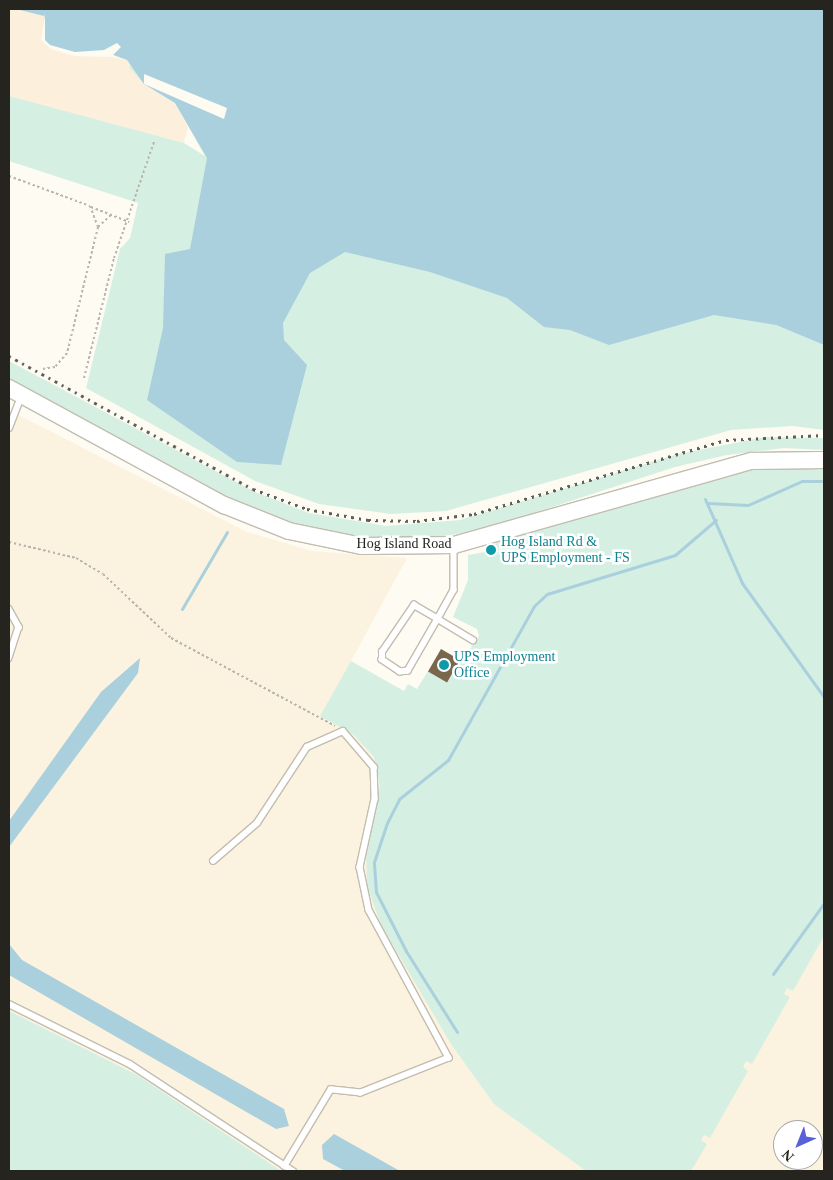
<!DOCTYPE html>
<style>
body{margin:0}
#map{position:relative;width:833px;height:1180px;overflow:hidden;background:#fefbf3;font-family:Georgia,serif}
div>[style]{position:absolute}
.built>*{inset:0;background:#fbf3df}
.industrial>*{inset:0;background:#fcf0dc}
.green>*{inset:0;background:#d5f0e2}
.water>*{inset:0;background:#aacfdd}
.pier>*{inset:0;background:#fefbf3}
.stream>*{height:3px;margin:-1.5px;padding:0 1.5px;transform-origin:1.5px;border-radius:1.5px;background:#aacfdd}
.building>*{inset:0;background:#79674e;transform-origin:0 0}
.path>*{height:2px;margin-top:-1px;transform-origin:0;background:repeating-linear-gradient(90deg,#b8b5ae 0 2.5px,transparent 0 5px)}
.roads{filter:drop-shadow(1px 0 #c2bdb0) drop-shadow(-1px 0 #c2bdb0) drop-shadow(0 1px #c2bdb0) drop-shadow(0 -1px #c2bdb0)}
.lane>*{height:5.5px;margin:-2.75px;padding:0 2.75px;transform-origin:2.75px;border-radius:2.75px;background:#fff}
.secondary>*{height:16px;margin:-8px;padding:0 8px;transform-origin:8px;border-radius:8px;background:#fff}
.rail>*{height:3px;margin-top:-1.5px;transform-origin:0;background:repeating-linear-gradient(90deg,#605e58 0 2.5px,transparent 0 7.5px)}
.dots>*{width:14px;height:14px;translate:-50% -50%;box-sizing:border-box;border:2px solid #fff;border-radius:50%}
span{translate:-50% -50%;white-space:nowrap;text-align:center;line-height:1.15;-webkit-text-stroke:5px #fff;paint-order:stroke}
.culture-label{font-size:14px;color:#0d838f}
.left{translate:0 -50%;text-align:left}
.street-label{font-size:14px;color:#26241f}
.frame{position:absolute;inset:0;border:10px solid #26241f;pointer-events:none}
.north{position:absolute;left:773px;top:1120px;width:50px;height:50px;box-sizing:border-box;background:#fff;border:1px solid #a8a7a5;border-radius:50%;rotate:224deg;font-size:14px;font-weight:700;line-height:20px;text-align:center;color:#26241f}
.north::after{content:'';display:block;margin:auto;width:18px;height:22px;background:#5a61d8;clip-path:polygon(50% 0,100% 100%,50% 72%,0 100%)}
</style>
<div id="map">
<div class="built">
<i style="clip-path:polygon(evenodd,9px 410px,247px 532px,312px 551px,407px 558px,338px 685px,445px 743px,824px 475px,824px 1171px,9px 1171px,9px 410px,783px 1130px,813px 1130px,813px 1160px,783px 1160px,783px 1130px)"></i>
</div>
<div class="industrial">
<i style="clip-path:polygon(9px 9px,46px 9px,100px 54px,127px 60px,144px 84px,175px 103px,188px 127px,184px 143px,9px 97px)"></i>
</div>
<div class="green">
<i style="clip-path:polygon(136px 59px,824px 345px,824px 430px,792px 426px,731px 430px,446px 511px,391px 514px,319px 504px,255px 481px,86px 388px,120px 249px,130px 238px,138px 203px,9px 161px,9px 96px,184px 143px,205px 156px,175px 103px,144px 84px,129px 67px)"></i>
<i style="clip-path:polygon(9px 361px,255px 492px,309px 513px,386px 526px,460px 520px,678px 454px,765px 437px,824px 438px,824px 450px,784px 448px,727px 455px,675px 467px,491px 527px,426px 540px,348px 537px,284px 523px,229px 499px,9px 381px)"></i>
<i style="clip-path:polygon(761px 467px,824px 469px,824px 936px,793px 991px,787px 988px,784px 994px,790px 997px,752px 1064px,746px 1061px,743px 1067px,748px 1071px,710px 1138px,704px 1135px,701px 1140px,707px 1144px,691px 1171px,586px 1171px,494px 1104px,451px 1044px,381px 925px,367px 886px,366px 853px,380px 787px,374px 757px,354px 735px,320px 716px,351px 661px,404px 691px,408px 684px,417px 689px,428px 671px,448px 681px,479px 636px,477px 629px,453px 617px,468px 580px,468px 555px,496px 550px,494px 544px,713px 477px)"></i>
<i style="clip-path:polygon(9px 1011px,137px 1075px,281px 1171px,9px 1171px)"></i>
</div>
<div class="water">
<i style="clip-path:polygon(16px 9px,824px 9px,824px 345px,776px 325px,714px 315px,609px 345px,570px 330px,544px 327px,507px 298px,430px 272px,345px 252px,310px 273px,283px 323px,284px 340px,307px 365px,281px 465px,237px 462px,147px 400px,163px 328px,165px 254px,190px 249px,207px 158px,175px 103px,144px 84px,127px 60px,105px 52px,74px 54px,52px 47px,43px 39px,44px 16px)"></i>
<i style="clip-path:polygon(140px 658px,138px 673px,9px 847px,9px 821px,101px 692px)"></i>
<i style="clip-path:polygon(9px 944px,22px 960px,284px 1109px,289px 1126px,276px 1129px,9px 975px)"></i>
<i style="clip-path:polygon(334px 1134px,400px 1171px,345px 1171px,323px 1159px,322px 1145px)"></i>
</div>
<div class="pier">
<i style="clip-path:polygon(45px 13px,45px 40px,50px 45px,75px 52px,104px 50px,117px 43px,121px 47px,111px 57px,74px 56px,51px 49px,41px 40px)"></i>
<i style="clip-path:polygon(144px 74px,227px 108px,224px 119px,144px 84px)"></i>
</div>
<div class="stream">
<i style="left:705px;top:499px;width:92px;rotate:66.2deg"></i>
<i style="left:742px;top:583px;width:140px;rotate:54.3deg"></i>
<i style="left:708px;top:503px;width:40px;rotate:2.9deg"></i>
<i style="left:748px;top:505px;width:59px;rotate:-24deg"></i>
<i style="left:802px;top:481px;width:19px"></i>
<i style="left:182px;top:609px;width:89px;rotate:-59.7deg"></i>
<i style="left:773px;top:974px;width:87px;rotate:-54.3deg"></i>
<i style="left:457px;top:1032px;width:96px;rotate:-122.2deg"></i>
<i style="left:406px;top:951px;width:66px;rotate:-117deg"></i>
<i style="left:376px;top:892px;width:30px;rotate:-94deg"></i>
<i style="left:374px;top:862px;width:41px;rotate:-71.6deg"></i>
<i style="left:387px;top:823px;width:27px;rotate:-63deg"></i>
<i style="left:399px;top:799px;width:63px;rotate:-38.5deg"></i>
<i style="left:448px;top:760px;width:176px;rotate:-60.8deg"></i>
<i style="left:534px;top:606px;width:18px;rotate:-43deg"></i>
<i style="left:547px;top:594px;width:134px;rotate:-16.9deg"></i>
<i style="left:675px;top:555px;width:54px;rotate:-40.5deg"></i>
</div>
<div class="building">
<i style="left:441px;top:649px;width:22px;height:26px;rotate:30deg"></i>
</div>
<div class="path">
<i style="left:9px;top:176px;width:86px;rotate:20.3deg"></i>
<i style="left:90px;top:206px;width:22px;rotate:69deg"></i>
<i style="left:98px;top:227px;width:130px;rotate:103.8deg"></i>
<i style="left:67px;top:353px;width:18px;rotate:131deg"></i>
<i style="left:55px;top:367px;width:13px;rotate:171deg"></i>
<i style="left:91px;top:207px;width:41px;rotate:21.5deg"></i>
<i style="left:98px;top:227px;width:18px;rotate:-43deg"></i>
<i style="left:9px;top:256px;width:35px;rotate:90deg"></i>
<i style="left:84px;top:378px;width:124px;rotate:-76deg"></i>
<i style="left:114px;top:258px;width:123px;rotate:-71deg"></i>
<i style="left:9px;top:542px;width:69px;rotate:13.4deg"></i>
<i style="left:76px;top:558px;width:31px;rotate:31deg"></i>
<i style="left:103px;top:574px;width:93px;rotate:43.3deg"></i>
<i style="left:171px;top:638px;width:186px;rotate:28.2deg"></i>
</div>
<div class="roads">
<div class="lane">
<i style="left:9px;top:428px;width:33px;rotate:-69deg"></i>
<i style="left:454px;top:546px;width:44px;rotate:90deg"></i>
<i style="left:454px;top:590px;width:33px;rotate:119deg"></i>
<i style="left:438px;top:619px;width:60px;rotate:120deg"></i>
<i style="left:408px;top:671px;width:8px;rotate:173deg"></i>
<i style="left:400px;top:672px;width:22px;rotate:-146deg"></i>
<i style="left:382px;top:660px;width:8px;rotate:-90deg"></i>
<i style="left:382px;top:652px;width:57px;rotate:-55.8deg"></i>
<i style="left:414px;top:605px;width:28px;rotate:30deg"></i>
<i style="left:438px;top:619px;width:41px;rotate:31deg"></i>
<i style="left:9px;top:609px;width:21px;rotate:61deg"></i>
<i style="left:19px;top:627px;width:33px;rotate:108deg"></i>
<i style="left:213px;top:861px;width:58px;rotate:-40.8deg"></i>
<i style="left:257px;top:823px;width:91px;rotate:-56.7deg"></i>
<i style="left:307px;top:747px;width:39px;rotate:-24deg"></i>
<i style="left:343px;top:731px;width:48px;rotate:49.3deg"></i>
<i style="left:374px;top:767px;width:32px;rotate:88deg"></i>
<i style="left:375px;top:799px;width:70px;rotate:102.4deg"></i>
<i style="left:360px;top:867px;width:44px;rotate:78.2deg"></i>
<i style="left:369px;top:910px;width:168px;rotate:61.6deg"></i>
<i style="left:449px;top:1058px;width:95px;rotate:158.3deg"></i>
<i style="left:361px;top:1093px;width:30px;rotate:-174deg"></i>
<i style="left:331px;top:1090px;width:89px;rotate:121.2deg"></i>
<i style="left:9px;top:1004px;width:135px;rotate:26.4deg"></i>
<i style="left:130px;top:1064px;width:195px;rotate:33.3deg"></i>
</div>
<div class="secondary">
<i style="left:9px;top:388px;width:245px;rotate:28.6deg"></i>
<i style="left:224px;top:505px;width:70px;rotate:21.8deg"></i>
<i style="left:289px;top:531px;width:75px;rotate:11.6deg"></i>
<i style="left:362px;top:546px;width:92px;rotate:-0.6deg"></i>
<i style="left:454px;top:545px;width:309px;rotate:-15.8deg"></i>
<i style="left:751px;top:461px;width:73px;rotate:-0.8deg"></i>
</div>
</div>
<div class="rail">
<i style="left:9px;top:356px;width:278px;rotate:28.6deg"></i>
<i style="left:253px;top:489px;width:58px;rotate:20.3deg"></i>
<i style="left:307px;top:509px;width:62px;rotate:10.2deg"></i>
<i style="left:368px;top:520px;width:49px;rotate:1.2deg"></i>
<i style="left:417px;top:521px;width:57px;rotate:-7deg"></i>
<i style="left:474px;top:514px;width:263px;rotate:-16.4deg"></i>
<i style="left:726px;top:440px;width:98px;rotate:-2.9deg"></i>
</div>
<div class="dots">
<i style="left:491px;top:550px;background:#0f9aa8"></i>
<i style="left:444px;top:665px;background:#0f9aa8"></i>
</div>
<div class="culture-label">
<span class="left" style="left:501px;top:550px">Hog Island Rd &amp;<br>UPS Employment - FS</span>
<span class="left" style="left:454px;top:665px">UPS Employment<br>Office</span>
</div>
<div class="street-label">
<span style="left:404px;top:544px">Hog Island Road</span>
</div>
<div class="frame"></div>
<div class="north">N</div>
</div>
